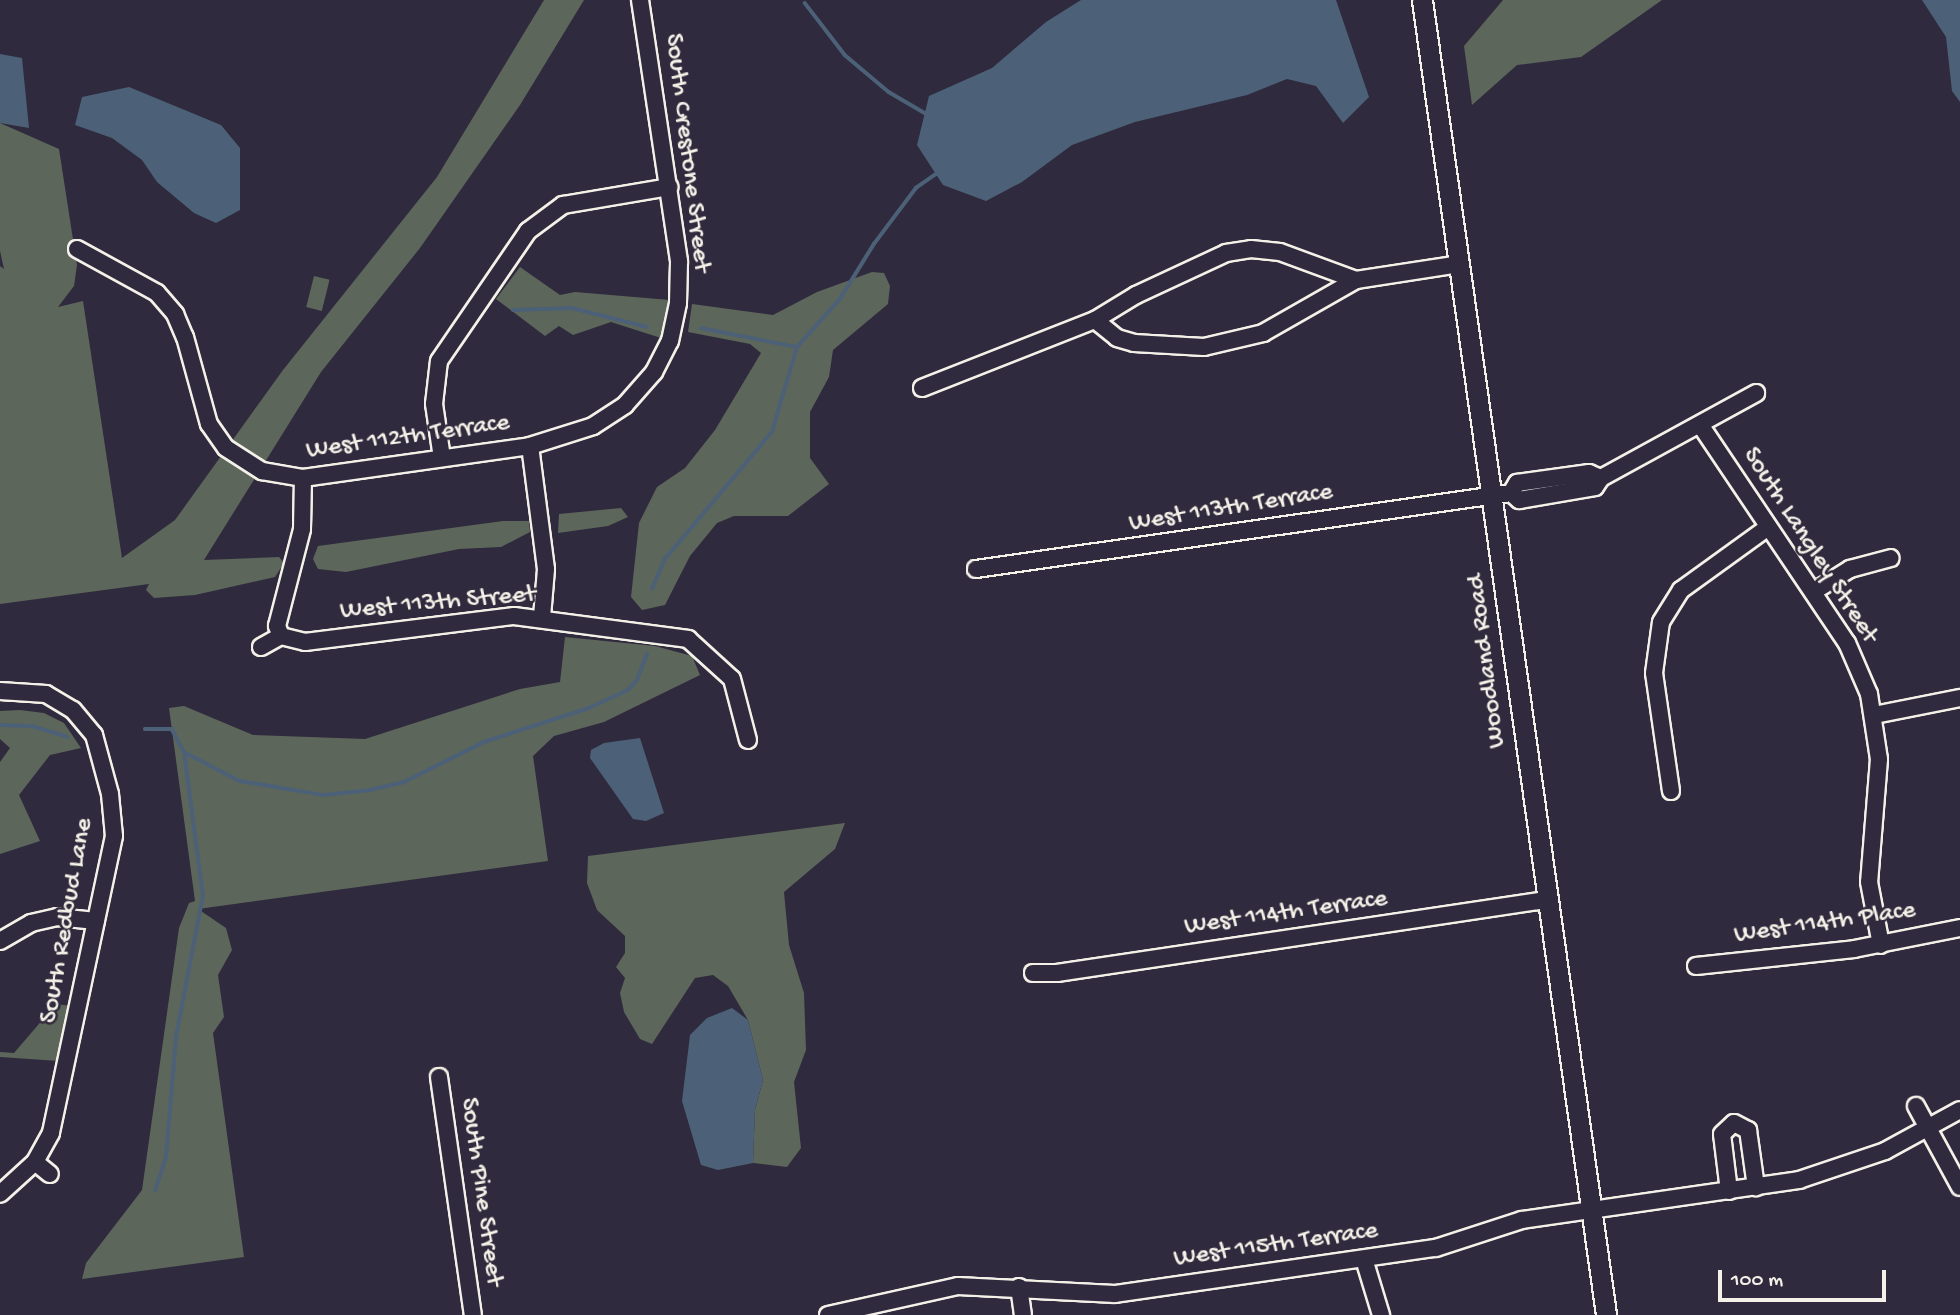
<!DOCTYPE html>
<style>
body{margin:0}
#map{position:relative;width:1960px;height:1315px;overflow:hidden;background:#2f2a3d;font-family:"Gochi Hand",sans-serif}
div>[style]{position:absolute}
.green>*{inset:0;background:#5d665a;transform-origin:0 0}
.water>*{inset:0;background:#4c6177}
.stream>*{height:3.5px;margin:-1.75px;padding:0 1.75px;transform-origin:1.75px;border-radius:1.75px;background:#4c6177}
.roads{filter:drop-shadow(2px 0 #f4f1e8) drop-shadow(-2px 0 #f4f1e8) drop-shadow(0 2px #f4f1e8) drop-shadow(0 -2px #f4f1e8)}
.minor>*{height:16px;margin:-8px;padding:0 8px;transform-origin:8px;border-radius:8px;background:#2f2a3d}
.major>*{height:19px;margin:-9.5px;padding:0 9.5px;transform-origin:9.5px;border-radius:9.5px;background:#2f2a3d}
span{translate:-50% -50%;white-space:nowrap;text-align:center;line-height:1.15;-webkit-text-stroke:5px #2f2a3d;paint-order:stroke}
.street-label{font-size:26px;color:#f4f1e8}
.scale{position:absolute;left:1718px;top:1270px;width:168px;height:32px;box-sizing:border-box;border:4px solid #f4f1e8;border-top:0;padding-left:9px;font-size:21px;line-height:24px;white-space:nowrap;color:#f4f1e8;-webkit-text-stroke:5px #2f2a3d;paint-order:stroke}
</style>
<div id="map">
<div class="green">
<i style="clip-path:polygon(544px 0,584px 0,520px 105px,420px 248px,321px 372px,204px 560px,279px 557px,284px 563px,275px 577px,195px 595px,154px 598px,146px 590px,149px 584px,0 604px,0 266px,4px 269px,0 251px,0 123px,59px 149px,77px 265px,74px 286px,58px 307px,83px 301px,122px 558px,175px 520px,283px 370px,437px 177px)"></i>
<i style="clip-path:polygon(1503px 0,1662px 0,1581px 57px,1517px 65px,1472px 105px,1464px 46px)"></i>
<i style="clip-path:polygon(520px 267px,560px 295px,575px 292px,670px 300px,661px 338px,611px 322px,573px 335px,559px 326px,545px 336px,496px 299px)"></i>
<i style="clip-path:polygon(872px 272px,884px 273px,890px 286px,888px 304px,833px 350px,829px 377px,810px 412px,810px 458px,829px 484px,788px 516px,734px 516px,717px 523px,690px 556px,665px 605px,642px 610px,631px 597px,639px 523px,657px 487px,685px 468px,715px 430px,761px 353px,750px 344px,688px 332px,692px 304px,773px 315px,817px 292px)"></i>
<i style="left:314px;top:276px;width:16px;height:32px;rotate:14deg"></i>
<i style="clip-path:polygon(621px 508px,628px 517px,608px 526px,558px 533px,559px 514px)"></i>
<i style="clip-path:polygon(503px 521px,529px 521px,530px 532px,501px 547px,459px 549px,346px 572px,318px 569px,313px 559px,318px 546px)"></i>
<i style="clip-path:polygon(565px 637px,655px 646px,692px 656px,700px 675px,604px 722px,554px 736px,533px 756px,548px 861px,198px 909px,226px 928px,232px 950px,218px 975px,224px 1017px,213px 1033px,244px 1257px,82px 1279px,86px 1263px,142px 1190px,179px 928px,189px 903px,195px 901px,169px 708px,184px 706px,253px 735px,365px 739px,520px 689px,560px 682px)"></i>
<i style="clip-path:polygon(20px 710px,44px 713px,64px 723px,81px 748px,50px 755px,19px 795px,40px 841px,0 854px,0 762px,10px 748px,0 739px,0 711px)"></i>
<i style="clip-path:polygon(845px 823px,835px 849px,784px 892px,789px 945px,804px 993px,806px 1050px,794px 1082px,801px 1148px,787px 1167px,753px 1163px,755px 1110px,763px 1080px,748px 1020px,728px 986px,713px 975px,695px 978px,652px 1044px,640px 1039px,624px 1012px,620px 993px,625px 978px,616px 967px,625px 953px,625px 936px,597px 910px,587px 883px,588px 856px)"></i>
<i style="clip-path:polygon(56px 1004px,71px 1006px,59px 1061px,0 1057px,0 1052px,14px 1053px)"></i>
</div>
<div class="water">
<i style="clip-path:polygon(1081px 0,1336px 0,1369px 97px,1343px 123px,1316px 86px,1287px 79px,1247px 95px,1135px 122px,1072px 145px,1022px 182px,986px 201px,943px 185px,917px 145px,929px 96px,992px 68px,1046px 22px)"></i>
<i style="clip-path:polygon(1922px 0,1960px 0,1960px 102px,1952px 91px,1946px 37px)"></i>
<i style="clip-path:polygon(0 54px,22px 58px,29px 128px,0 123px)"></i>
<i style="clip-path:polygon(129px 87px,221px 125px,240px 148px,240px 210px,216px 223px,194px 213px,157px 182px,142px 160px,112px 138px,75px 125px,82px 97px)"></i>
<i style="clip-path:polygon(640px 738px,664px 813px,646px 821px,633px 819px,590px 758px,591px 750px,604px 743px)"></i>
<i style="clip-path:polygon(732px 1008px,748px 1020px,763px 1080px,755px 1110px,753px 1163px,718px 1170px,701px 1165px,682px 1101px,690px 1035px,707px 1018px)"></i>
</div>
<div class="stream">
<i style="left:805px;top:3px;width:66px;rotate:52.4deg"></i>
<i style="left:845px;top:55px;width:57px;rotate:40.1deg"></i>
<i style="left:889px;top:92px;width:42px;rotate:30.3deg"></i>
<i style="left:513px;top:310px;width:59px;rotate:-1.9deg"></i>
<i style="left:572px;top:308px;width:77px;rotate:14.2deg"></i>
<i style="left:701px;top:328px;width:98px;rotate:11.2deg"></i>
<i style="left:652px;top:589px;width:33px;rotate:-67deg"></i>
<i style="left:665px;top:559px;width:166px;rotate:-49.9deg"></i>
<i style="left:772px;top:432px;width:89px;rotate:-73.6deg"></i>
<i style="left:797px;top:347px;width:64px;rotate:-48.1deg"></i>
<i style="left:840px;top:299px;width:65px;rotate:-58.3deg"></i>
<i style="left:874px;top:244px;width:70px;rotate:-53.1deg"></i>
<i style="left:916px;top:188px;width:24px;rotate:-35deg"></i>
<i style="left:0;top:725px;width:32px;rotate:2deg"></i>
<i style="left:32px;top:726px;width:37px;rotate:17deg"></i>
<i style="left:145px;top:729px;width:27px"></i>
<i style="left:172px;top:729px;width:26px;rotate:62deg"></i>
<i style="left:155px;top:1191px;width:36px;rotate:-72deg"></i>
<i style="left:166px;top:1157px;width:120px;rotate:-85.2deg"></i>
<i style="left:176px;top:1037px;width:144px;rotate:-79.2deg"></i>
<i style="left:203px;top:896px;width:145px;rotate:-97.5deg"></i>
<i style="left:184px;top:752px;width:63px;rotate:27.4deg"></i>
<i style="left:240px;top:781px;width:85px;rotate:9.5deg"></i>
<i style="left:324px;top:795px;width:46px;rotate:-6.2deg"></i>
<i style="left:370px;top:790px;width:35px;rotate:-13deg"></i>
<i style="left:404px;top:782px;width:89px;rotate:-26.6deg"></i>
<i style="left:484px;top:742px;width:110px;rotate:-17.9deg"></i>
<i style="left:589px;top:708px;width:43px;rotate:-24.8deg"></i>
<i style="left:628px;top:690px;width:13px;rotate:-48deg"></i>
<i style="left:637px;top:680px;width:28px;rotate:-69deg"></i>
</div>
<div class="roads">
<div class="minor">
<i style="left:77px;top:249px;width:91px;rotate:28.8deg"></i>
<i style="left:157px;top:293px;width:28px;rotate:49deg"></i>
<i style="left:175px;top:314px;width:25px;rotate:67deg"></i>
<i style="left:185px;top:337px;width:90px;rotate:74.6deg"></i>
<i style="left:209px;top:424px;width:29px;rotate:55deg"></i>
<i style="left:226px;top:448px;width:43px;rotate:32.6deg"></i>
<i style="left:262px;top:471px;width:42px;rotate:9.7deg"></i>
<i style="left:303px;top:478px;width:229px;rotate:-8deg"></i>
<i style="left:1095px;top:320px;width:28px;rotate:39deg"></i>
<i style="left:1117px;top:338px;width:18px;rotate:16deg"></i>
<i style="left:1134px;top:343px;width:70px;rotate:3.3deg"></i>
<i style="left:1204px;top:347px;width:61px;rotate:-13.3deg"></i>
<i style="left:1263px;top:333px;width:107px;rotate:-29.7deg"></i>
<i style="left:922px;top:388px;width:186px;rotate:-21.5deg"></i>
<i style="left:1095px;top:320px;width:48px;rotate:-31.4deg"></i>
<i style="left:1136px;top:295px;width:99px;rotate:-25deg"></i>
<i style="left:1226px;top:253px;width:25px;rotate:-9deg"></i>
<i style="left:1251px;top:249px;width:29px;rotate:6deg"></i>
<i style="left:1280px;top:252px;width:81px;rotate:20.2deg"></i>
<i style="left:1356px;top:280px;width:106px;rotate:-8.7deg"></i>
<i style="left:1701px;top:426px;width:262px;rotate:56.1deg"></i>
<i style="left:1847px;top:643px;width:56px;rotate:66.7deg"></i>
<i style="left:1869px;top:694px;width:66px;rotate:81.3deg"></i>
<i style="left:1879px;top:759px;width:123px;rotate:94.6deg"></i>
<i style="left:1869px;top:882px;width:64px;rotate:79.2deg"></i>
<i style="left:442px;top:458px;width:55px;rotate:-98.4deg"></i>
<i style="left:434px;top:404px;width:43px;rotate:-83.4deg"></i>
<i style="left:439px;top:361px;width:158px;rotate:-55.6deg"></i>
<i style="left:528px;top:231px;width:44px;rotate:-36.6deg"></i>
<i style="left:563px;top:205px;width:108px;rotate:-9.6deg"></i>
<i style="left:1511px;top:493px;width:11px;rotate:41deg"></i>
<i style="left:1519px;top:500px;width:77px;rotate:-9.7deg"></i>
<i style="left:1595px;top:487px;width:11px;rotate:-56deg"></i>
<i style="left:1601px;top:478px;width:177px;rotate:-28.7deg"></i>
<i style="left:1511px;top:493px;width:12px;rotate:-59deg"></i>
<i style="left:1517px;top:483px;width:73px;rotate:-7.9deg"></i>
<i style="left:1589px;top:473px;width:13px;rotate:23deg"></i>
<i style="left:976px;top:569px;width:540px;rotate:-8.09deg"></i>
<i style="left:1813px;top:592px;width:44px;rotate:-31.9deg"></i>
<i style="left:1850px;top:569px;width:42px;rotate:-15deg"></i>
<i style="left:542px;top:617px;width:48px;rotate:-85.2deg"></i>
<i style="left:546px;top:569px;width:124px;rotate:-97.4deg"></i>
<i style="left:530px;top:446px;width:66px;rotate:-17.6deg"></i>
<i style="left:593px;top:426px;width:38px;rotate:-33deg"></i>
<i style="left:625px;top:405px;width:44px;rotate:-48.7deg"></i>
<i style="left:654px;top:372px;width:35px;rotate:-63deg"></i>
<i style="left:670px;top:341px;width:39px;rotate:-78deg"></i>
<i style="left:678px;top:303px;width:42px;rotate:-88.6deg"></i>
<i style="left:679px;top:261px;width:264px;rotate:-98.5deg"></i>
<i style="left:281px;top:636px;width:25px;rotate:14deg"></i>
<i style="left:305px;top:642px;width:211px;rotate:-7.1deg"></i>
<i style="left:514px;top:616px;width:176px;rotate:7.5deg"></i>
<i style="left:688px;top:639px;width:59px;rotate:42.3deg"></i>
<i style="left:732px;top:679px;width:63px;rotate:75.3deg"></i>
<i style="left:281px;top:636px;width:11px;rotate:-112deg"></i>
<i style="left:277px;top:626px;width:100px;rotate:-75.5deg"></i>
<i style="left:302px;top:529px;width:51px;rotate:-88.9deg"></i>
<i style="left:261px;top:647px;width:23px;rotate:-29deg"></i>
<i style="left:0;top:691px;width:46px;rotate:3.7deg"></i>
<i style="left:46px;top:694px;width:31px;rotate:31deg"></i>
<i style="left:73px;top:710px;width:33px;rotate:50deg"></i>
<i style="left:94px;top:735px;width:61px;rotate:74.8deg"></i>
<i style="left:110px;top:794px;width:42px;rotate:84.6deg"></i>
<i style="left:114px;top:836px;width:304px;rotate:102deg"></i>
<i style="left:51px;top:1133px;width:33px;rotate:119deg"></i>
<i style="left:35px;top:1162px;width:47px;rotate:137.6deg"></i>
<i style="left:1874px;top:715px;width:88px;rotate:-11.2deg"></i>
<i style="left:1671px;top:791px;width:119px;rotate:-98.2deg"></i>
<i style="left:1654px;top:673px;width:51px;rotate:-82.2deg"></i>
<i style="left:1661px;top:622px;width:38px;rotate:-58deg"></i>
<i style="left:1681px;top:590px;width:106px;rotate:-35.8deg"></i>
<i style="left:0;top:941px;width:36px;rotate:-30deg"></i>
<i style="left:31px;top:923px;width:27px;rotate:-13deg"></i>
<i style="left:57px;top:917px;width:39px;rotate:6deg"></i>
<i style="left:1696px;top:966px;width:159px;rotate:-6.1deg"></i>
<i style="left:1854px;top:949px;width:108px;rotate:-11.2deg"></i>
<i style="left:1033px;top:973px;width:24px"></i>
<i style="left:1057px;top:973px;width:495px;rotate:-8.5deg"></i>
<i style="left:439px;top:1077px;width:240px;rotate:81.9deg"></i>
<i style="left:1916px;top:1106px;width:92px;rotate:61.5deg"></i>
<i style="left:35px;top:1162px;width:19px;rotate:39deg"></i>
<i style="left:1729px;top:1191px;width:57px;rotate:-97deg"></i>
<i style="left:1722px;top:1134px;width:16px;rotate:-43deg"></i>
<i style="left:1734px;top:1123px;width:16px;rotate:27deg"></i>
<i style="left:1748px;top:1130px;width:58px;rotate:82deg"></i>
<i style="left:1364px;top:1259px;width:59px;rotate:73.1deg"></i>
<i style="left:1019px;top:1287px;width:28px;rotate:82deg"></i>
<i style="left:828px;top:1315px;width:133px;rotate:-12.6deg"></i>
<i style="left:958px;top:1286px;width:157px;rotate:2.9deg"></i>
<i style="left:1115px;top:1294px;width:324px;rotate:-8.2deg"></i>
<i style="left:1436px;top:1248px;width:90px;rotate:-18deg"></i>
<i style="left:1522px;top:1220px;width:280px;rotate:-8.2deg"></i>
<i style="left:1799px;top:1180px;width:91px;rotate:-18.6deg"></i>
<i style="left:1885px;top:1151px;width:85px;rotate:-28.7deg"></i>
</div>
<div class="major">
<i style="left:1422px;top:0;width:1328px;rotate:82.03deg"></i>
</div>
</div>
<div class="street-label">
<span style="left:686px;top:153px;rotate:83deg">South Crestone Street</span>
<span style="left:408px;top:438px;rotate:-8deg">West 112th Terrace</span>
<span style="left:1231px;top:509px;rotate:-9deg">West 113th Terrace</span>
<span style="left:1809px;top:546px;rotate:57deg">South Langley Street</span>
<span style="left:438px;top:604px;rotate:-5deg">West 113th Street</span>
<span style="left:1488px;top:661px;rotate:-97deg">Woodland Road</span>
<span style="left:1286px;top:914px;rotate:-8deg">West 114th Terrace</span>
<span style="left:68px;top:921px;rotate:-80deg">South Redbud Lane</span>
<span style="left:1825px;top:924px;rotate:-8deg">West 114th Place</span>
<span style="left:480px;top:1192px;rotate:82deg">South Pine Street</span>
<span style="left:1276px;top:1246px;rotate:-8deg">West 115th Terrace</span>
</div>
<div class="scale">100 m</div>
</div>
